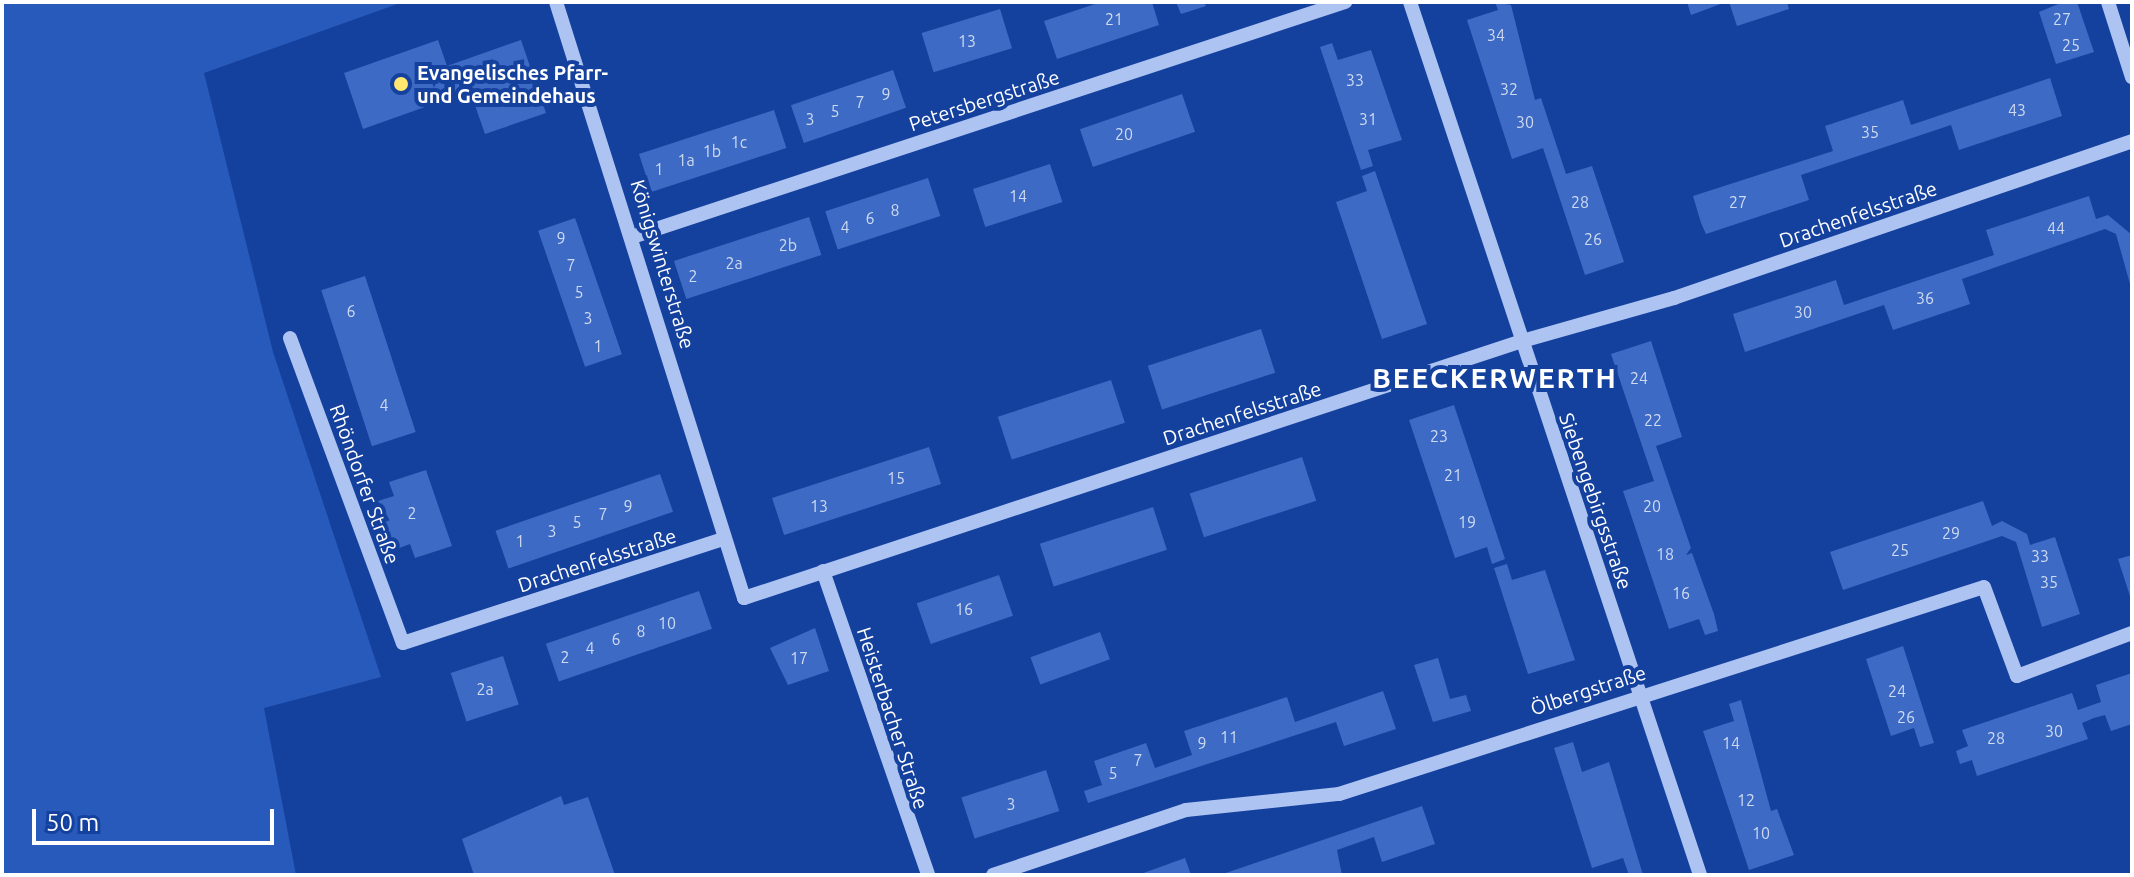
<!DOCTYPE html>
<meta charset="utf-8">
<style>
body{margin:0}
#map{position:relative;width:2134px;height:877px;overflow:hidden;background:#15419e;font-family:Ubuntu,sans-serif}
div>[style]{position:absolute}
.green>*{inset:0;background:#285abc}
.building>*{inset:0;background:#3d6ac4;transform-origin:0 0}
.minor>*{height:14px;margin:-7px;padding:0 7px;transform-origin:7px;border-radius:7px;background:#adc4f3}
.dots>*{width:22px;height:22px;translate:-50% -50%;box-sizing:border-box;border:4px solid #15419e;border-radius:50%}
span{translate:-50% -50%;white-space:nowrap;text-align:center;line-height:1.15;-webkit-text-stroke:8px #15419e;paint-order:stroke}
.number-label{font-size:16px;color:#cedaf0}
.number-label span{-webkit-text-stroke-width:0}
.poi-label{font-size:20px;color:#fff;font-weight:700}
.left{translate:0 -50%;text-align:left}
.street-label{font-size:20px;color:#fff}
.district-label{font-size:28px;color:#fff;font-weight:700;letter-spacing:2px}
.frame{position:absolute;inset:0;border:4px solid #fff;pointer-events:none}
.scale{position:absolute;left:32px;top:809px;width:242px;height:36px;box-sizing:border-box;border:4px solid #fff;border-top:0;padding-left:10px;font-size:24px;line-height:28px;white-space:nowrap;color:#fff;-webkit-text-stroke:6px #15419e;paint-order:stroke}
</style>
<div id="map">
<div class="green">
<i style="clip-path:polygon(2px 2px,403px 2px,204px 73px,273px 352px,381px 677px,264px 708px,296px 875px,2px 875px)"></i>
</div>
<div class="building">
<i style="clip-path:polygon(1101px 2px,1152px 2px,1159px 25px,1057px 59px,1044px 21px)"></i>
<i style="clip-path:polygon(1176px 2px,1204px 2px,1206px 6px,1181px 14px)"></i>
<i style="clip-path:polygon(1495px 2px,1511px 5px,1535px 100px,1541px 98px,1566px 174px,1592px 166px,1624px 262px,1585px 275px,1543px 148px,1512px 159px,1467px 20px,1498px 10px)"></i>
<i style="clip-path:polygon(1687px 2px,1726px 2px,1691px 15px)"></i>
<i style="clip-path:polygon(1729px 2px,1787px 2px,1789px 9px,1737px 26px)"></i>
<i style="clip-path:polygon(2063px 2px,2077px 2px,2094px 52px,2056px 64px,2039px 12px)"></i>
<i style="left:1000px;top:9px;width:41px;height:82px;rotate:73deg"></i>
<i style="clip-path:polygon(438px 40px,447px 66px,521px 40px,546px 113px,485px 134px,470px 91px,363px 129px,344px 73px)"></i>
<i style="clip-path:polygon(1332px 43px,1338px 60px,1371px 50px,1402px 140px,1368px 150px,1373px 166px,1361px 170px,1320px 47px)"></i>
<i style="left:893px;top:70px;width:40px;height:108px;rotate:71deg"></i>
<i style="clip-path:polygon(2050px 78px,2062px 116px,1959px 150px,1951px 125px,1801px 175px,1809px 200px,1706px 234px,1701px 223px,1693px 196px,1833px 151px,1825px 126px,1903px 100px,1911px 125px)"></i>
<i style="left:1182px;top:94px;width:40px;height:108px;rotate:71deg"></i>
<i style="left:774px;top:110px;width:40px;height:142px;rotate:72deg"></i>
<i style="left:1050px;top:164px;width:40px;height:81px;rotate:72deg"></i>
<i style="clip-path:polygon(1375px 171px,1427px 324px,1382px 339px,1336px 202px,1367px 191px,1362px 176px)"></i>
<i style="left:928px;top:178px;width:40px;height:108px;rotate:72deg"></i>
<i style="clip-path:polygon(2089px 196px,2096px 219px,2108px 215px,2132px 235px,2132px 291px,2116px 234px,2105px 229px,1962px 279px,1970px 304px,1893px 330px,1884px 305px,1745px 352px,1733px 314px,1836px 280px,1844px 305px,1994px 255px,1986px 230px)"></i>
<i style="left:809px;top:217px;width:40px;height:142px;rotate:72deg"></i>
<i style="left:575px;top:218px;width:144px;height:39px;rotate:71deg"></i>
<i style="left:365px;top:276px;width:164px;height:46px;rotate:72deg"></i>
<i style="left:1261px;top:329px;width:46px;height:119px;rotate:72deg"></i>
<i style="clip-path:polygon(1651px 341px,1682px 437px,1656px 446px,1691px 548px,1686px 555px,1692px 553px,1714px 614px,1718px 631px,1705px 635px,1699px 619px,1669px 629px,1623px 491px,1654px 481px,1611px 354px)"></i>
<i style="left:1111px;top:380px;width:45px;height:119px;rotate:72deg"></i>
<i style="clip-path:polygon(1454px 405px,1505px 559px,1492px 564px,1487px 547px,1455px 558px,1409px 420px)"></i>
<i style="left:929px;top:447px;width:39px;height:165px;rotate:72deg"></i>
<i style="left:1302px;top:457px;width:46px;height:118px;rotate:72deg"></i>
<i style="clip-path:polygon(426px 470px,452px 546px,415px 558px,410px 544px,394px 550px,378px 501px,394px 496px,389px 482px)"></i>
<i style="left:660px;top:474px;width:40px;height:174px;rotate:71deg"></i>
<i style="clip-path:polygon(1983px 501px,1992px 526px,2002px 521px,2027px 534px,2030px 545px,2055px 537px,2080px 614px,2042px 627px,2016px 542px,2002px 536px,1843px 590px,1830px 552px)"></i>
<i style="left:1153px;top:507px;width:45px;height:119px;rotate:72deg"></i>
<i style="clip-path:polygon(2132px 555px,2132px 599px,2131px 599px,2118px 559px)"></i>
<i style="clip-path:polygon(1507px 564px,1512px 580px,1545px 570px,1575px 660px,1528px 674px,1494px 568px)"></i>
<i style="left:999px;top:575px;width:43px;height:87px;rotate:71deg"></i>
<i style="left:699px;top:591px;width:40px;height:162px;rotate:71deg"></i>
<i style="clip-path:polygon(815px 628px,829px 671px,788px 685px,770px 648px)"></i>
<i style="left:1100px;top:632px;width:29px;height:74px;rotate:70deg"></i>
<i style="clip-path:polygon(1903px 646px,1934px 743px,1920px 747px,1914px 728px,1891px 736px,1866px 659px)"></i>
<i style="left:503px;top:656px;width:51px;height:55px;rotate:72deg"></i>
<i style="clip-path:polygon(1438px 658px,1450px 699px,1466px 695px,1471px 711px,1433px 722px,1414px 665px)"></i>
<i style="clip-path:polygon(2132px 673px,2132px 724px,2111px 731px,2105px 715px,2094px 718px,2082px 723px,2088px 739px,1977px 776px,1972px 760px,1960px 764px,1956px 751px,1968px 746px,1962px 730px,2072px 693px,2078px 710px,2101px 702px,2096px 685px)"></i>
<i style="clip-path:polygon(1383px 691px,1396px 729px,1344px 746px,1336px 722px,1088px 803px,1084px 791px,1102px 785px,1094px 761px,1146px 743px,1155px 768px,1192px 755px,1184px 731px,1287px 697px,1295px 722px)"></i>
<i style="clip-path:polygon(1741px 700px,1771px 811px,1777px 809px,1794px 855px,1749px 870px,1703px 731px,1734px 721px,1729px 704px)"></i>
<i style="clip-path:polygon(1573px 742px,1582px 772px,1609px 762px,1643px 875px,1629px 875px,1623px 858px,1592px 868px,1554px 748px)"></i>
<i style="left:1046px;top:770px;width:43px;height:89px;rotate:72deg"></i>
<i style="clip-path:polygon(561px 796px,564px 805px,588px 797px,615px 875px,474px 875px,462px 839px)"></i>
<i style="clip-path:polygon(1422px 806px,1435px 844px,1382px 862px,1374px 837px,1337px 850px,1342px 875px,1220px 875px)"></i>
<i style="clip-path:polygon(1185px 858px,1191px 875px,1138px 875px)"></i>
</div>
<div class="minor">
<i style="left:556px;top:2px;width:625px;rotate:72.49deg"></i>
<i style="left:744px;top:598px;width:819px;rotate:-18.28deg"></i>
<i style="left:1522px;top:341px;width:158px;rotate:-15.8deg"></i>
<i style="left:1674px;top:298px;width:484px;rotate:-18.9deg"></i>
<i style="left:1410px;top:2px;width:920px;rotate:71.62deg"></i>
<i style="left:2108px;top:2px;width:79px;rotate:72.3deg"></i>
<i style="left:635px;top:236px;width:748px;rotate:-18.24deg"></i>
<i style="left:290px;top:338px;width:325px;rotate:69.7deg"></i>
<i style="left:403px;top:643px;width:337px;rotate:-18deg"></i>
<i style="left:823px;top:571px;width:322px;rotate:70.9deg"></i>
<i style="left:993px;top:875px;width:204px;rotate:-18.6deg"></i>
<i style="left:1186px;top:810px;width:154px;rotate:-6deg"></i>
<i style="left:1339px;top:794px;width:677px;rotate:-17.79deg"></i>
<i style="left:1984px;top:587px;width:95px;rotate:69.7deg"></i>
<i style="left:2017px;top:676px;width:123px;rotate:-20.5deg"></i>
</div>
<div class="dots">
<i style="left:401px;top:84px;background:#ffe66f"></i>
</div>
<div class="number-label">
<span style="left:1114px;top:19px">21</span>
<span style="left:2062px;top:19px">27</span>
<span style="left:1496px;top:35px">34</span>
<span style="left:967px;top:41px">13</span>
<span style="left:2071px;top:45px">25</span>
<span style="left:1355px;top:80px">33</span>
<span style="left:1509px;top:89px">32</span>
<span style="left:886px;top:94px">9</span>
<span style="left:860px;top:102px">7</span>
<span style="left:2017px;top:110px">43</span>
<span style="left:835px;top:111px">5</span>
<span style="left:810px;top:119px">3</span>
<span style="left:1368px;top:119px">31</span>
<span style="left:1525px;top:122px">30</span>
<span style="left:1870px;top:132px">35</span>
<span style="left:1124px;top:134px">20</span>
<span style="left:739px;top:142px">1c</span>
<span style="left:712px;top:151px">1b</span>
<span style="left:686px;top:160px">1a</span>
<span style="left:659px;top:169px">1</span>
<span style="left:1018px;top:196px">14</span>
<span style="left:1580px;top:202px">28</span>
<span style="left:1738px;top:202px">27</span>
<span style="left:895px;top:210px">8</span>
<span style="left:870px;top:218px">6</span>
<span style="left:845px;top:227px">4</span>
<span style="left:2056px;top:228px">44</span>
<span style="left:561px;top:238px">9</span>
<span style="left:1593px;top:239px">26</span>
<span style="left:788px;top:245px">2b</span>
<span style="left:734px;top:263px">2a</span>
<span style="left:571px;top:265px">7</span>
<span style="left:693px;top:276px">2</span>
<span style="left:579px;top:292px">5</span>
<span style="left:1925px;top:298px">36</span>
<span style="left:351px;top:311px">6</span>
<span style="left:1803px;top:312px">30</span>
<span style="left:588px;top:318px">3</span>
<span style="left:598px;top:346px">1</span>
<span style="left:1639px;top:378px">24</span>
<span style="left:384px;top:405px">4</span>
<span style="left:1653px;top:420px">22</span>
<span style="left:1439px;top:436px">23</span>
<span style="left:1453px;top:475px">21</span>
<span style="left:896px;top:478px">15</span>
<span style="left:628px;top:506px">9</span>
<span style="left:819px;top:506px">13</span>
<span style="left:1652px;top:506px">20</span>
<span style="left:412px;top:513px">2</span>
<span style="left:603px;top:514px">7</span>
<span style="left:577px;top:522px">5</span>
<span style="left:1467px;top:522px">19</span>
<span style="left:552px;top:531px">3</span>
<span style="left:1951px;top:533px">29</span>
<span style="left:520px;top:541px">1</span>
<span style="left:1900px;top:550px">25</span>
<span style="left:1665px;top:554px">18</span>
<span style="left:2040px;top:556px">33</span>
<span style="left:2049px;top:582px">35</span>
<span style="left:1681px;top:593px">16</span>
<span style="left:964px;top:609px">16</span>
<span style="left:667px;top:623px">10</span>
<span style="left:641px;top:631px">8</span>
<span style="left:616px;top:639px">6</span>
<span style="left:590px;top:648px">4</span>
<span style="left:565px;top:657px">2</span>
<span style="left:799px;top:658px">17</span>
<span style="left:485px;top:689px">2a</span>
<span style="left:1897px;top:691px">24</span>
<span style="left:1906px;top:717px">26</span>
<span style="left:2054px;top:731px">30</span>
<span style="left:1229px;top:737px">11</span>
<span style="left:1996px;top:738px">28</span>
<span style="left:1202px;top:743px">9</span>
<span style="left:1731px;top:743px">14</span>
<span style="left:1138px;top:760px">7</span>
<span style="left:1113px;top:773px">5</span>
<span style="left:1746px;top:800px">12</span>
<span style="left:1011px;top:804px">3</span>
<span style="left:1761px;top:833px">10</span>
</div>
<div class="poi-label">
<span class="left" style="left:417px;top:84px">Evangelisches Pfarr-<br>und Gemeindehaus</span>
</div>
<div class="street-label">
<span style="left:984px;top:100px;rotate:-18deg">Petersbergstraße</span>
<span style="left:1858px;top:214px;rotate:-19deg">Drachenfelsstraße</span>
<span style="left:663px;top:264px;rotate:73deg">Königswinterstraße</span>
<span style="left:1242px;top:413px;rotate:-18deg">Drachenfelsstraße</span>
<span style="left:365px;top:484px;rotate:70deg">Rhöndorfer Straße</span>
<span style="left:1596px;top:501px;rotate:71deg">Siebengebirgsstraße</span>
<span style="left:597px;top:560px;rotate:-18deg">Drachenfelsstraße</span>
<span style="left:1588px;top:690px;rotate:-18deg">Ölbergstraße</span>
<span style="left:893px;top:718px;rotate:72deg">Heisterbacher Straße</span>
</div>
<div class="district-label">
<span style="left:1495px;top:378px">BEECKERWERTH</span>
</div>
<div class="frame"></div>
<div class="scale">50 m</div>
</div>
